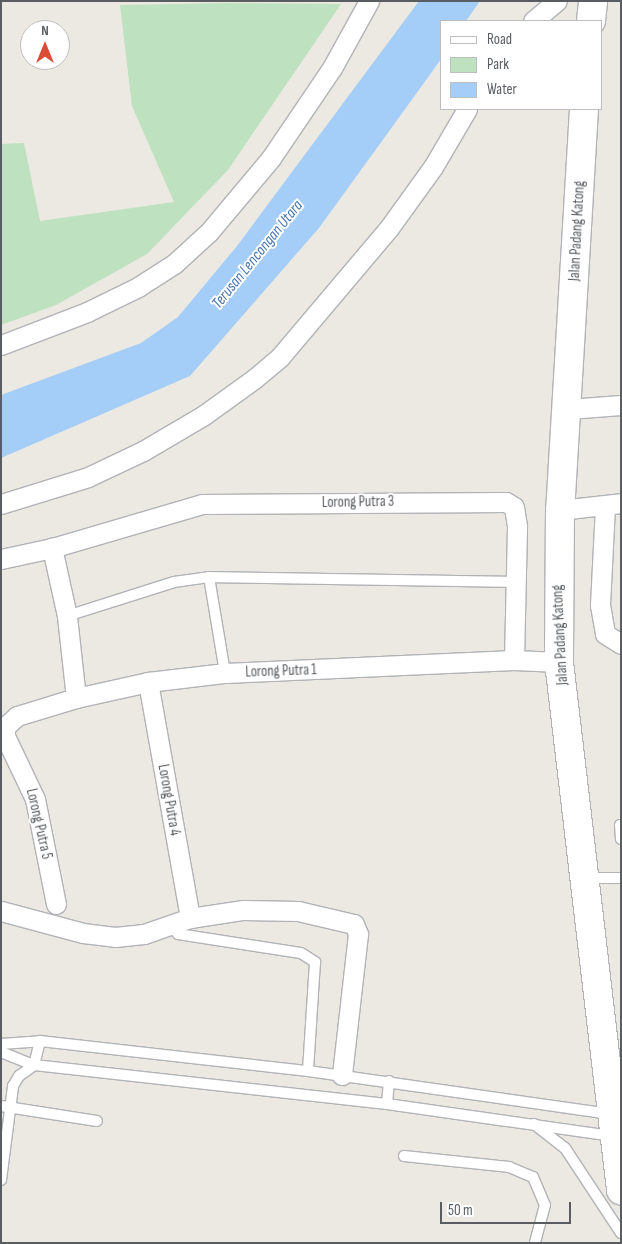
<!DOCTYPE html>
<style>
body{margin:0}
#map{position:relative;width:622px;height:1244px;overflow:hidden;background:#ebe9e1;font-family:"Sofia Sans Condensed",sans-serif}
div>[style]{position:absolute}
.green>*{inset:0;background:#bee1c0}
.water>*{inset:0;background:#a4cef8}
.roads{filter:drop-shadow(1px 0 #b1b3b7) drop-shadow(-1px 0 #b1b3b7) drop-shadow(0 1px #b1b3b7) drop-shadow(0 -1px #b1b3b7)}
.lane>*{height:10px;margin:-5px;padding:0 5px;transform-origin:5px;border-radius:5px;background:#fff}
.street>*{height:19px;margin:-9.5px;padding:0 9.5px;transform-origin:9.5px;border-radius:9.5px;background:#fff}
.secondary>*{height:28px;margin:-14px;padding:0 14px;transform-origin:14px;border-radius:14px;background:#fff}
span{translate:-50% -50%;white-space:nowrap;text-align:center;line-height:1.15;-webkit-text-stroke:4px #fff;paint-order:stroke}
.street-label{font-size:15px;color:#595c60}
.water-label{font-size:16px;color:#4674b0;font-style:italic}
.frame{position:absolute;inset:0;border:2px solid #595c60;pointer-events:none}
.legend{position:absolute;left:440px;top:20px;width:162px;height:90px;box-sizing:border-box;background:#fff;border:1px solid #bdbebf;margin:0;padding:6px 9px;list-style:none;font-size:15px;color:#595c60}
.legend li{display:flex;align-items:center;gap:10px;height:25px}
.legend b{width:25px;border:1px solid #bdbebf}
.north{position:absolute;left:20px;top:20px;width:50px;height:50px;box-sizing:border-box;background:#fff;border:1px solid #bdbebf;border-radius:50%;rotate:0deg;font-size:14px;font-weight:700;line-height:20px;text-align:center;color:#595c60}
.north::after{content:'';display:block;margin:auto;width:18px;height:22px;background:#db4d37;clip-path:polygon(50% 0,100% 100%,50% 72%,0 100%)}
.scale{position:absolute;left:440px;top:1202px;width:131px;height:22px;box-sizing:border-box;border:2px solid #595c60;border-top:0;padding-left:6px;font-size:15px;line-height:18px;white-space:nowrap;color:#595c60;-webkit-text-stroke:4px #fff;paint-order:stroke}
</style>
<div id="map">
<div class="green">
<i style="clip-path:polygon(229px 3px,341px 4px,228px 170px,147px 254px,56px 305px,1px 325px,1px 144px,24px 143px,40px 221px,174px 202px,132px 106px,120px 5px)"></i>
</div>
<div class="water">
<i style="clip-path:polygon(419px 1px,480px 1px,466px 21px,441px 21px,441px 59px,429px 76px,319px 228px,190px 376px,1px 458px,1px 395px,141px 343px,178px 317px,237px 246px)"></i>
</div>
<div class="roads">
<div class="lane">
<i style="left:209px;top:577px;width:97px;rotate:80.5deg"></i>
<i style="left:67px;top:616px;width:112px;rotate:-17.6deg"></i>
<i style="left:174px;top:582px;width:35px;rotate:-8deg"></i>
<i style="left:209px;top:577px;width:306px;rotate:0.9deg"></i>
<i style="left:620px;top:825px;width:14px;rotate:86deg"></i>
<i style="left:587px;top:878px;width:34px"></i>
<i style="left:172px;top:926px;width:10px;rotate:53deg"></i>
<i style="left:178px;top:934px;width:124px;rotate:8.8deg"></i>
<i style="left:301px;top:953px;width:17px;rotate:33deg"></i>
<i style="left:315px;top:962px;width:109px;rotate:93.7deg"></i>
<i style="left:1px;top:1044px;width:39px;rotate:-4deg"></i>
<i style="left:40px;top:1041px;width:270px;rotate:6.4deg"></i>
<i style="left:308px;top:1071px;width:305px;rotate:8.1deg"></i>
<i style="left:1px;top:1052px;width:35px;rotate:22deg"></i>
<i style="left:34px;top:1065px;width:355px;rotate:6.3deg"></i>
<i style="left:387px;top:1104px;width:228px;rotate:8.1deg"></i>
<i style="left:387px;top:1104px;width:23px;rotate:-85deg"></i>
<i style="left:1px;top:1106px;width:97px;rotate:8.9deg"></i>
<i style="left:534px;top:1124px;width:39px;rotate:38deg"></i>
<i style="left:565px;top:1148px;width:102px;rotate:56.6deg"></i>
<i style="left:404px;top:1156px;width:106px;rotate:6deg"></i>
<i style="left:509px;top:1167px;width:26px;rotate:23deg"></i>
<i style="left:533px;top:1177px;width:30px;rotate:67deg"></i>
<i style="left:545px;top:1205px;width:39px;rotate:105deg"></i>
<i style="left:1px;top:1180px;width:95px;rotate:-82.7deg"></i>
<i style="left:13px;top:1086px;width:12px;rotate:-59deg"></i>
<i style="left:19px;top:1076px;width:19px;rotate:-36deg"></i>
<i style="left:34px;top:1065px;width:25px;rotate:-76deg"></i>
</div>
<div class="street">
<i style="left:533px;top:21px;width:31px;rotate:-40deg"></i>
<i style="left:1px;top:345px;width:92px;rotate:-21deg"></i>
<i style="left:87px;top:312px;width:57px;rotate:-26.1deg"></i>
<i style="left:138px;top:287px;width:43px;rotate:-32.6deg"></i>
<i style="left:174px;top:264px;width:47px;rotate:-42.4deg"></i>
<i style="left:209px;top:232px;width:97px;rotate:-50deg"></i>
<i style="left:271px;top:158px;width:109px;rotate:-55.9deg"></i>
<i style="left:332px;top:68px;width:77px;rotate:-61.1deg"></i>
<i style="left:568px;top:409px;width:53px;rotate:-4.3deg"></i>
<i style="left:1px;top:504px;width:91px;rotate:-17.2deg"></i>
<i style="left:88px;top:477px;width:61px;rotate:-25.3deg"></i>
<i style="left:143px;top:451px;width:71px;rotate:-30.5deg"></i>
<i style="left:204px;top:415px;width:62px;rotate:-35.8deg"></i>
<i style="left:254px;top:379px;width:34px;rotate:-40deg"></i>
<i style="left:280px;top:357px;width:169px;rotate:-49.8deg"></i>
<i style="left:389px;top:228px;width:75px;rotate:-54.2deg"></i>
<i style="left:433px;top:167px;width:67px;rotate:-59.6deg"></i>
<i style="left:605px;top:506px;width:99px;rotate:92.9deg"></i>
<i style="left:600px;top:605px;width:29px;rotate:80deg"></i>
<i style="left:605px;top:634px;width:19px;rotate:32deg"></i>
<i style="left:560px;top:510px;width:61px;rotate:-6.5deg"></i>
<i style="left:1px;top:559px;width:52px;rotate:-12.2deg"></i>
<i style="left:148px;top:682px;width:240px;rotate:79.9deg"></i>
<i style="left:76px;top:698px;width:82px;rotate:-96.3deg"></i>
<i style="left:67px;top:616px;width:70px;rotate:-102.4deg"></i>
<i style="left:52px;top:548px;width:156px;rotate:-16.3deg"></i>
<i style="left:202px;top:504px;width:304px;rotate:-0.4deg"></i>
<i style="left:506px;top:502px;width:9px;rotate:32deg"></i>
<i style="left:514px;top:507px;width:20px;rotate:81deg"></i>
<i style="left:517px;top:527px;width:133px;rotate:91.3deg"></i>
<i style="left:56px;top:904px;width:107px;rotate:-101.3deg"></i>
<i style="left:35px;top:799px;width:70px;rotate:-115.5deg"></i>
<i style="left:5px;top:736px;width:9px;rotate:-90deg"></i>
<i style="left:5px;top:727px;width:16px;rotate:-43deg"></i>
<i style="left:17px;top:716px;width:62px;rotate:-17deg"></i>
<i style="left:76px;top:698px;width:74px;rotate:-12.5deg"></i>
<i style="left:148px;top:682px;width:78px;rotate:-6.7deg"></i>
<i style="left:225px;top:673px;width:289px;rotate:-2.6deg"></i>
<i style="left:514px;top:660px;width:45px;rotate:2.5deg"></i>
<i style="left:1px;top:911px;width:85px;rotate:15deg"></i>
<i style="left:83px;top:933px;width:32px;rotate:7deg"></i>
<i style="left:115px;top:937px;width:29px;rotate:-6deg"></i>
<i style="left:144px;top:934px;width:49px;rotate:-19.2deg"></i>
<i style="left:190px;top:918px;width:54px;rotate:-8.6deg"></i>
<i style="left:243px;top:910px;width:55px;rotate:1deg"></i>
<i style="left:298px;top:911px;width:57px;rotate:13.1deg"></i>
<i style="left:354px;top:924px;width:11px;rotate:68deg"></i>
<i style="left:358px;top:934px;width:142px;rotate:96.5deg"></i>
</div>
<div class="secondary">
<i style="left:591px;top:21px;width:20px;rotate:-84deg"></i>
<i style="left:584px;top:109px;width:402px;rotate:93.4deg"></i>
<i style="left:560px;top:510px;width:152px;rotate:90.4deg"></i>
<i style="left:559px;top:662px;width:532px;rotate:83.3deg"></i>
</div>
</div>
<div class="street-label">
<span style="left:577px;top:231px;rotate:-87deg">Jalan Padang Katong</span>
<span style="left:358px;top:502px;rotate:-1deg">Lorong Putra 3</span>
<span style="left:560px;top:635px;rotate:-93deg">Jalan Padang Katong</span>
<span style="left:281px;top:671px;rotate:-2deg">Lorong Putra 1</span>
<span style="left:169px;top:800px;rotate:80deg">Lorong Putra 4</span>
<span style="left:39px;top:824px;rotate:77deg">Lorong Putra 5</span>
</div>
<div class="water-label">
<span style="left:258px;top:255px;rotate:-51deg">Terusan Lencongan Utara</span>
</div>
<div class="frame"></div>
<ul class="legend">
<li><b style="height:6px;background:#fff"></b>Road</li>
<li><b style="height:14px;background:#bee1c0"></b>Park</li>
<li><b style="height:14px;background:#a4cef8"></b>Water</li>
</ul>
<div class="north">N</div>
<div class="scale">50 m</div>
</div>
